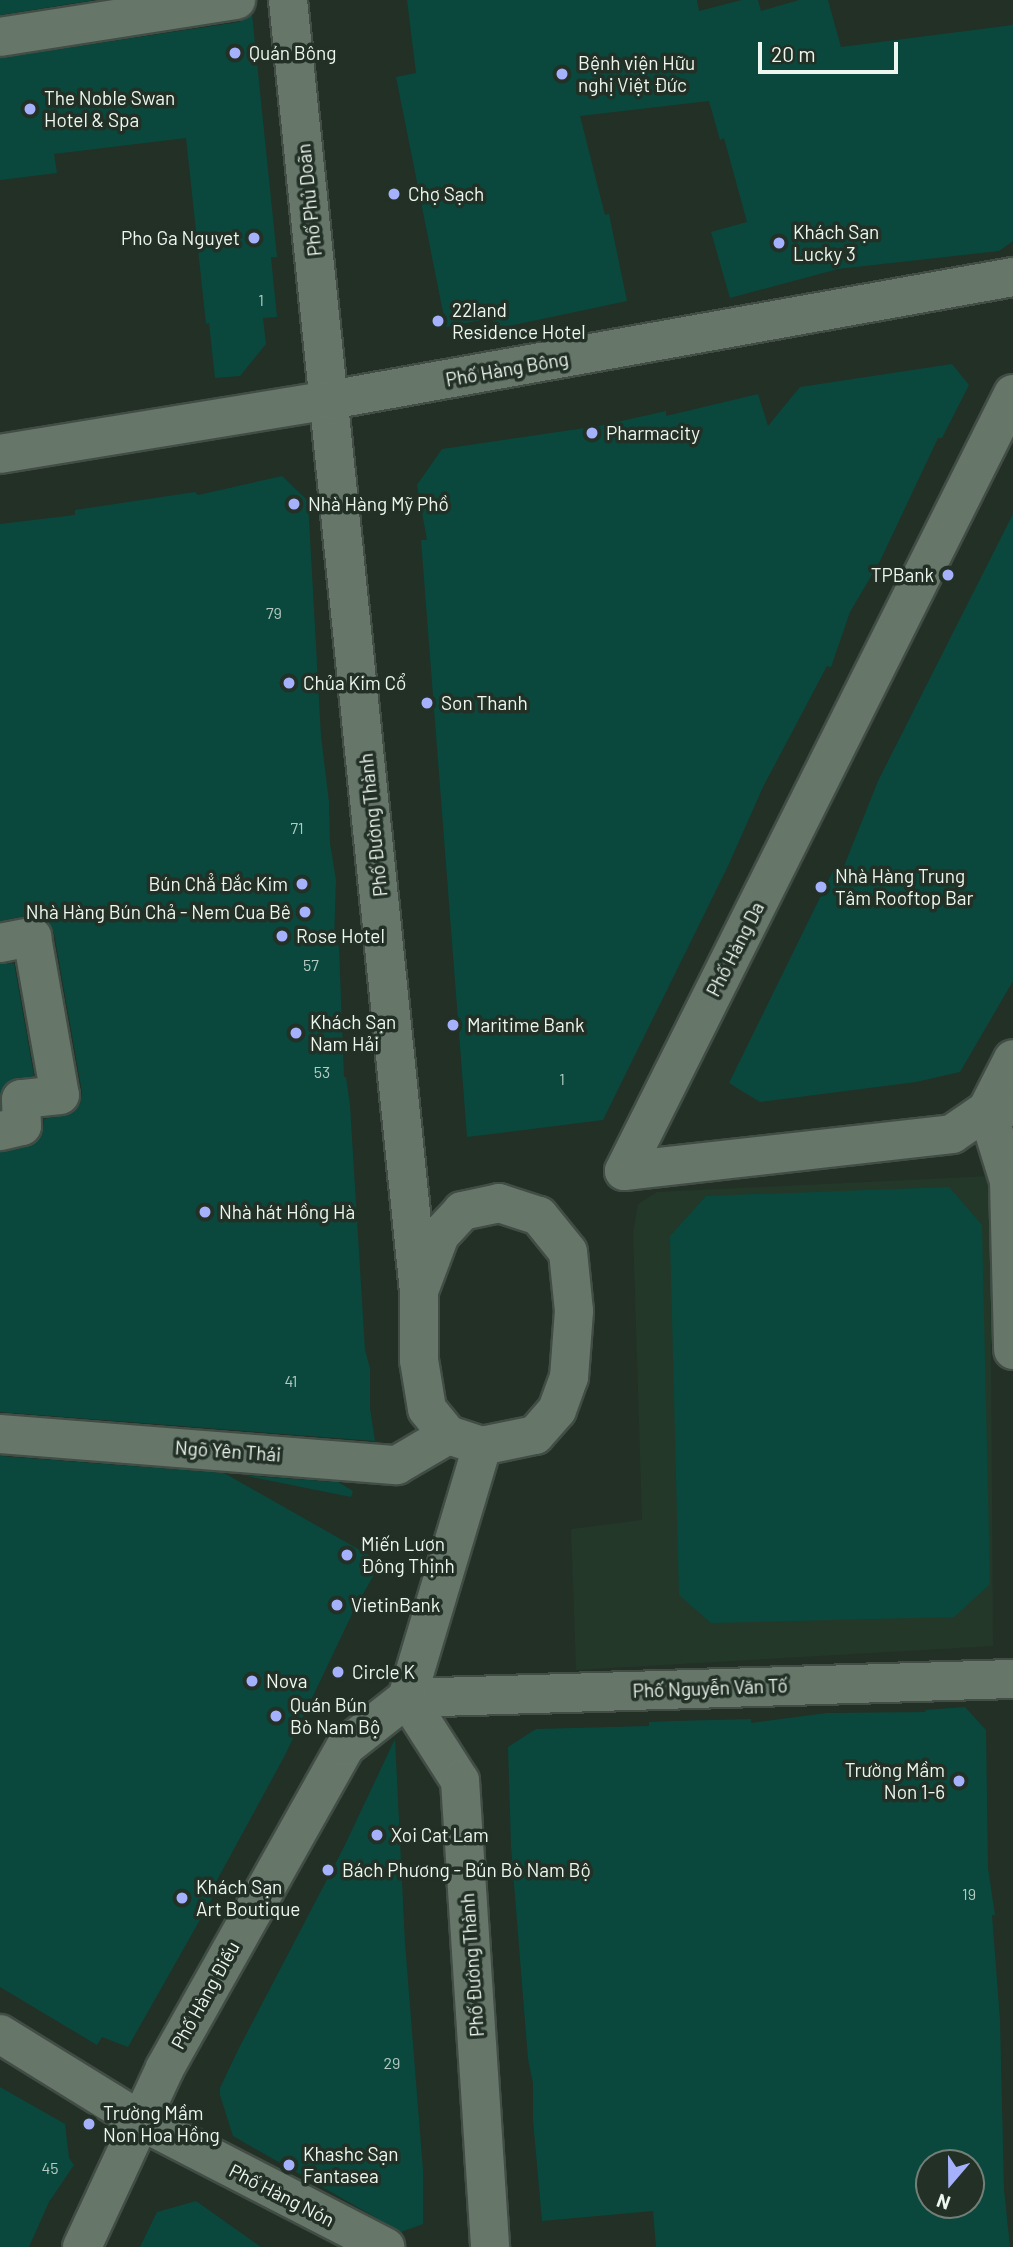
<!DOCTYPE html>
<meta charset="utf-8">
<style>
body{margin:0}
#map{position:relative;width:1013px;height:2247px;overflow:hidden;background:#223026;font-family:Barlow,sans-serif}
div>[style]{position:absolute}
.built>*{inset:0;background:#233829}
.building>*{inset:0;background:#0a483d}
.roads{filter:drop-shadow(2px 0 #414d45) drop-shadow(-2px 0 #414d45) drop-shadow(0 2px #414d45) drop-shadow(0 -2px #414d45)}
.minor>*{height:38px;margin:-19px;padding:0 19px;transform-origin:19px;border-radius:19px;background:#66776a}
.dots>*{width:19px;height:19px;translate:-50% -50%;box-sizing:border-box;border:4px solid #223026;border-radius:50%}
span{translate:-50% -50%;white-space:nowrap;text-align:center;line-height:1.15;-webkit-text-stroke:7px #223026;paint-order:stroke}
.number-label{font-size:16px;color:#b4cac2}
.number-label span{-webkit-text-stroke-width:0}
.poi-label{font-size:19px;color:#edf6ef}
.left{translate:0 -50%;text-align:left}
.right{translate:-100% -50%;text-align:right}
.street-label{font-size:19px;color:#edf6ef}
.north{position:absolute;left:915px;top:2149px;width:70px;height:70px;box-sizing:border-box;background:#223026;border:2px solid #737f76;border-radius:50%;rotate:200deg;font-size:19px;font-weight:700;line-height:28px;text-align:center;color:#edf6ef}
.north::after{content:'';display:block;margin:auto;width:24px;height:32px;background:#a6b1fc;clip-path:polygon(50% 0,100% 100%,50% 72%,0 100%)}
.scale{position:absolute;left:758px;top:42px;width:140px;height:32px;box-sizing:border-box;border:4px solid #edf6ef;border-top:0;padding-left:9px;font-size:21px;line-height:24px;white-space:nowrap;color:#edf6ef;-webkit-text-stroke:5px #223026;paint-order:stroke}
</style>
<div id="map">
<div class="built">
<i style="clip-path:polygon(990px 1176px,993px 1646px,576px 1670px,571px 1529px,642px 1520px,633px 1233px,638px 1204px,657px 1192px)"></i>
</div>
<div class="building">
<i style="clip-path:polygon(0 0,95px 0,0 15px)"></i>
<i style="clip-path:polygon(407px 0,697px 0,699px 11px,742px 0,758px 0,761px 11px,799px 0,828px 0,841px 47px,1013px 25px,1013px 241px,999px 251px,838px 269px,730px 298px,711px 232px,747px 222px,724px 138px,720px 140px,709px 101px,580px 116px,605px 215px,609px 214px,627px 301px,495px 329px,492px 318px,446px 327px,396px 77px,416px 73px)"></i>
<i style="clip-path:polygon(252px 14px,277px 257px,271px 257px,277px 317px,263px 318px,266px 344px,240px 376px,215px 378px,209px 323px,206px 324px,186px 138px,54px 154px,57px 173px,0 180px,0 58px,239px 22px)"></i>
<i style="clip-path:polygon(952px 364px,969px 385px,942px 438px,938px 438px,880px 561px,850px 612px,831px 667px,827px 666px,763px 787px,728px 866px,603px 1120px,467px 1137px,421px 540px,427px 540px,417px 485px,442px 449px,599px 426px,666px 411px,666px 416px,758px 394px,768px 426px,800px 387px)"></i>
<i style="clip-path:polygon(282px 476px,308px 501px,321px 736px,329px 802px,330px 843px,336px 880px,334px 941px,339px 947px,344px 1077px,346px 1077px,350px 1105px,365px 1350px,370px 1368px,370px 1408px,375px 1441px,0 1412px,0 1152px,35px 1143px,42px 1134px,44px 1119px,73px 1113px,80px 1104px,82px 1092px,54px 933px,49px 923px,40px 917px,29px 915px,0 921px,0 524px,75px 515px,75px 510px,195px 492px,198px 495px)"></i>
<i style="clip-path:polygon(1013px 514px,1013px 981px,960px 1072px,916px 1082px,760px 1102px,729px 1083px,835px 867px,842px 871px,878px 781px)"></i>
<i style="clip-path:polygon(14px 963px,34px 1076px,9px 1081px,0 1095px,0 964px)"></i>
<i style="clip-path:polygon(949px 1187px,982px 1225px,990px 1584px,954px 1617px,711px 1623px,679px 1595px,670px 1236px,706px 1196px)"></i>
<i style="clip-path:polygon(0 1456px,224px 1473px,381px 1562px,353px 1612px,284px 1757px,210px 1893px,214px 1895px,128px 2047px,102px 2037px,97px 2045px,0 1987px)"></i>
<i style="clip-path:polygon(242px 1475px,338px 1482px,353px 1491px,351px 1497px)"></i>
<i style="clip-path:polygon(evenodd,965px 1707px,986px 1730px,988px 1868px,995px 1915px,992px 1915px,1000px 2020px,1004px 2189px,1010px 2247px,656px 2247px,653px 2211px,542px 2221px,533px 2120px,533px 2083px,528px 2059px,511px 1846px,508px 1747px,536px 1729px,649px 1726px,649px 1722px,673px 1721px,751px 1719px,751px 1723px,827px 1713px,926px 1712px,925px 1710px,965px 1707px,929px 2163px,971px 2163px,971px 2205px,929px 2205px,929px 2163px)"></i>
<i style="clip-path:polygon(395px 1739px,405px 1943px,423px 2170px,423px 2224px,401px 2232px,233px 2136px,220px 2095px,220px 2088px,238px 2050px,344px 1847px)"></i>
<i style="clip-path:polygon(0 2087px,65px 2124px,69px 2158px,74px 2165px,49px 2202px,29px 2247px,0 2247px)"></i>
<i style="clip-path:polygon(196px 2201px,261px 2247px,140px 2247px,157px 2212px)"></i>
</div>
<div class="roads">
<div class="minor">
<i style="left:288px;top:0;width:1298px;rotate:84.21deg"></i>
<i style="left:0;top:37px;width:239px;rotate:-8.9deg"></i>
<i style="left:0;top:454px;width:334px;rotate:-9.3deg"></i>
<i style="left:330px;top:400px;width:694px;rotate:-10.21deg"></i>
<i style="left:0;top:943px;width:33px;rotate:-11deg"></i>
<i style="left:32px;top:937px;width:160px;rotate:80deg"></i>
<i style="left:60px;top:1095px;width:39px;rotate:174deg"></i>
<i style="left:21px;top:1099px;width:27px;rotate:88deg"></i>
<i style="left:22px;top:1126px;width:23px;rotate:167deg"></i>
<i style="left:987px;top:1110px;width:74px;rotate:72.8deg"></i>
<i style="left:1009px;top:1181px;width:169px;rotate:88.6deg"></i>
<i style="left:987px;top:1110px;width:57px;rotate:-63deg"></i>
<i style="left:624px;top:1171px;width:869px;rotate:-63.41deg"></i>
<i style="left:624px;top:1171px;width:330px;rotate:-6.4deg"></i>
<i style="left:952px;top:1134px;width:42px;rotate:-34.4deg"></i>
<i style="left:987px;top:1110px;width:26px;rotate:-7deg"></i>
<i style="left:499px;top:1203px;width:42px;rotate:18deg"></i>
<i style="left:539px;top:1216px;width:46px;rotate:51.1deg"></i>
<i style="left:568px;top:1252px;width:59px;rotate:84.2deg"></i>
<i style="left:574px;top:1311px;width:66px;rotate:94.3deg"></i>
<i style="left:569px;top:1377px;width:35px;rotate:110deg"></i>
<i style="left:557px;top:1410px;width:33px;rotate:131deg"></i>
<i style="left:535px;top:1435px;width:54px;rotate:168.3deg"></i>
<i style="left:482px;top:1446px;width:36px;rotate:-162deg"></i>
<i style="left:448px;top:1435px;width:33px;rotate:-129deg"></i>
<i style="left:427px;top:1409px;width:50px;rotate:-99.3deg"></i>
<i style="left:419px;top:1360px;width:69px;rotate:-90deg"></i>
<i style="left:419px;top:1291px;width:60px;rotate:-69.4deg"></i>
<i style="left:440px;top:1235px;width:33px;rotate:-47deg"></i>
<i style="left:462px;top:1211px;width:38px;rotate:-12deg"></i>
<i style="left:0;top:1434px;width:398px;rotate:4.5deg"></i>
<i style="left:397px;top:1465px;width:59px;rotate:-30.5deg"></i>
<i style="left:407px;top:1698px;width:606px;rotate:-1.8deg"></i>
<i style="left:407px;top:1698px;width:98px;rotate:57.4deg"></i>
<i style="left:460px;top:1781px;width:467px;rotate:86.3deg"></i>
<i style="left:407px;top:1698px;width:263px;rotate:-73.4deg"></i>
<i style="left:0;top:2034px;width:166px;rotate:31.7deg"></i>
<i style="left:141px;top:2121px;width:275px;rotate:27.3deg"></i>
<i style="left:82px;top:2247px;width:197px;rotate:-65.1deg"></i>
<i style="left:165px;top:2068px;width:369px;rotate:-60.7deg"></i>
<i style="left:346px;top:1746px;width:78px;rotate:-38.2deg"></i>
</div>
</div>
<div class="dots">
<i style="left:235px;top:53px;background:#a6b1fc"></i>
<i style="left:562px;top:74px;background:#a6b1fc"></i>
<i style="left:30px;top:109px;background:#a6b1fc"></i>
<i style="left:394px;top:194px;background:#a6b1fc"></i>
<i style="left:254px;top:238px;background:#a6b1fc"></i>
<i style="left:779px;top:243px;background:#a6b1fc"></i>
<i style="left:438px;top:321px;background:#a6b1fc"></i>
<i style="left:592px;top:433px;background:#a6b1fc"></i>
<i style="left:294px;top:504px;background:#a6b1fc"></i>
<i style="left:948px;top:575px;background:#a6b1fc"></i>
<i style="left:289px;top:683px;background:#a6b1fc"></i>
<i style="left:427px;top:703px;background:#a6b1fc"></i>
<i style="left:302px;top:884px;background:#a6b1fc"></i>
<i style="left:821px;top:887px;background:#a6b1fc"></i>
<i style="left:305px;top:912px;background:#a6b1fc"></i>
<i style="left:282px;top:936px;background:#a6b1fc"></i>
<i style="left:453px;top:1025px;background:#a6b1fc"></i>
<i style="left:296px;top:1033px;background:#a6b1fc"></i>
<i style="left:205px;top:1212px;background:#a6b1fc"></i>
<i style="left:347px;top:1555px;background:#a6b1fc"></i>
<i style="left:337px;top:1605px;background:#a6b1fc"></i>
<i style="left:338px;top:1672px;background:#a6b1fc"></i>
<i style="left:252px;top:1681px;background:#a6b1fc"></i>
<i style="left:276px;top:1716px;background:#a6b1fc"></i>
<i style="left:959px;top:1781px;background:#a6b1fc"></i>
<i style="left:377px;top:1835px;background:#a6b1fc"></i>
<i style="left:328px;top:1870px;background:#a6b1fc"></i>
<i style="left:182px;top:1898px;background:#a6b1fc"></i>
<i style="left:89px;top:2124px;background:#a6b1fc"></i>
<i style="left:289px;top:2165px;background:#a6b1fc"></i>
</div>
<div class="number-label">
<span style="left:261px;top:300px">1</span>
<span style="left:274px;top:613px">79</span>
<span style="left:297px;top:828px">71</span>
<span style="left:311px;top:965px">57</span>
<span style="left:322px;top:1072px">53</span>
<span style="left:562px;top:1079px">1</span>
<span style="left:291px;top:1381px">41</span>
<span style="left:969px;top:1894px">19</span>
<span style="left:392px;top:2063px">29</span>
<span style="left:50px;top:2168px">45</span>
</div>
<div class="poi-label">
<span class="left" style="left:249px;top:53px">Quán Bông</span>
<span class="left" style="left:578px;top:74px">Bệnh viện Hữu<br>nghị Việt Đức</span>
<span class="left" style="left:44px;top:109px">The Noble Swan<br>Hotel &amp; Spa</span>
<span class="left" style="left:408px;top:194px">Chợ Sạch</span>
<span class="left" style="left:793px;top:243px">Khách Sạn<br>Lucky 3</span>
<span class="right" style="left:240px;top:238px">Pho Ga Nguyet</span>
<span class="left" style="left:452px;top:321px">22land<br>Residence Hotel</span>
<span class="left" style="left:606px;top:433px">Pharmacity</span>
<span class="left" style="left:308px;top:504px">Nhà Hàng Mỹ Phồ</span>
<span class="right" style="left:934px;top:575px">TPBank</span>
<span class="left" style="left:303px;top:683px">Chủa Kim Cổ</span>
<span class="left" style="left:441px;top:703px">Son Thanh</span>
<span class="left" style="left:835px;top:887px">Nhà Hàng Trung<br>Tâm Rooftop Bar</span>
<span class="right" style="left:288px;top:884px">Bún Chẳ Đắc Kim</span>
<span class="right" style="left:291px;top:912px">Nhà Hàng Bún Chả - Nem Cua Bê</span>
<span class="left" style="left:296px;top:936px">Rose Hotel</span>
<span class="left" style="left:310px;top:1033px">Khách Sạn<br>Nam Hải</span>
<span class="left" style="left:467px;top:1025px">Maritime Bank</span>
<span class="left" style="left:219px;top:1212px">Nhà hát Hồng Hà</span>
<span class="left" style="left:361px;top:1555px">Miến Lươn<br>Đông Thịnh</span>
<span class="left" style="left:351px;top:1605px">VietinBank</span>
<span class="left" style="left:352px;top:1672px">Circle K</span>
<span class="left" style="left:266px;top:1681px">Nova</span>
<span class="left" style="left:290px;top:1716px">Quán Bún<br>Bò Nam Bộ</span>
<span class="right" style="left:945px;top:1781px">Trường Mầm<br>Non 1-6</span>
<span class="left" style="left:391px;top:1835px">Xoi Cat Lam</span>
<span class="left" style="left:342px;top:1870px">Bách Phương - Bún Bò Nam Bộ</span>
<span class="left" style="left:196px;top:1898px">Khách Sạn<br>Art Boutique</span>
<span class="left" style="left:103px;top:2124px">Trường Mầm<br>Non Hoa Hồng</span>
<span class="left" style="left:303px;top:2165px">Khashc Sạn<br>Fantasea</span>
</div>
<div class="street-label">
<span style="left:309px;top:200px;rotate:-96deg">Phố Phủ Doãn</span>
<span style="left:507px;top:369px;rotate:-10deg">Phố Hàng Bông</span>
<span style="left:373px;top:825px;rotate:-96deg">Phố Đường Thành</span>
<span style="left:735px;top:949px;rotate:-63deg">Phố Hàng Da</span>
<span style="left:228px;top:1451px;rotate:4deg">Ngõ Yên Thái</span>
<span style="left:710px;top:1688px;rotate:-2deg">Phố Nguyễn Văn Tố</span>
<span style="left:472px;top:1965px;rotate:-94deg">Phố Đường Thành</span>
<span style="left:205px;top:1995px;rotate:-61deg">Phố Hàng Điếu</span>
<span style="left:282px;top:2195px;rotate:27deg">Phố Hàng Nón</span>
</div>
<div class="north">N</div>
<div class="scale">20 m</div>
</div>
